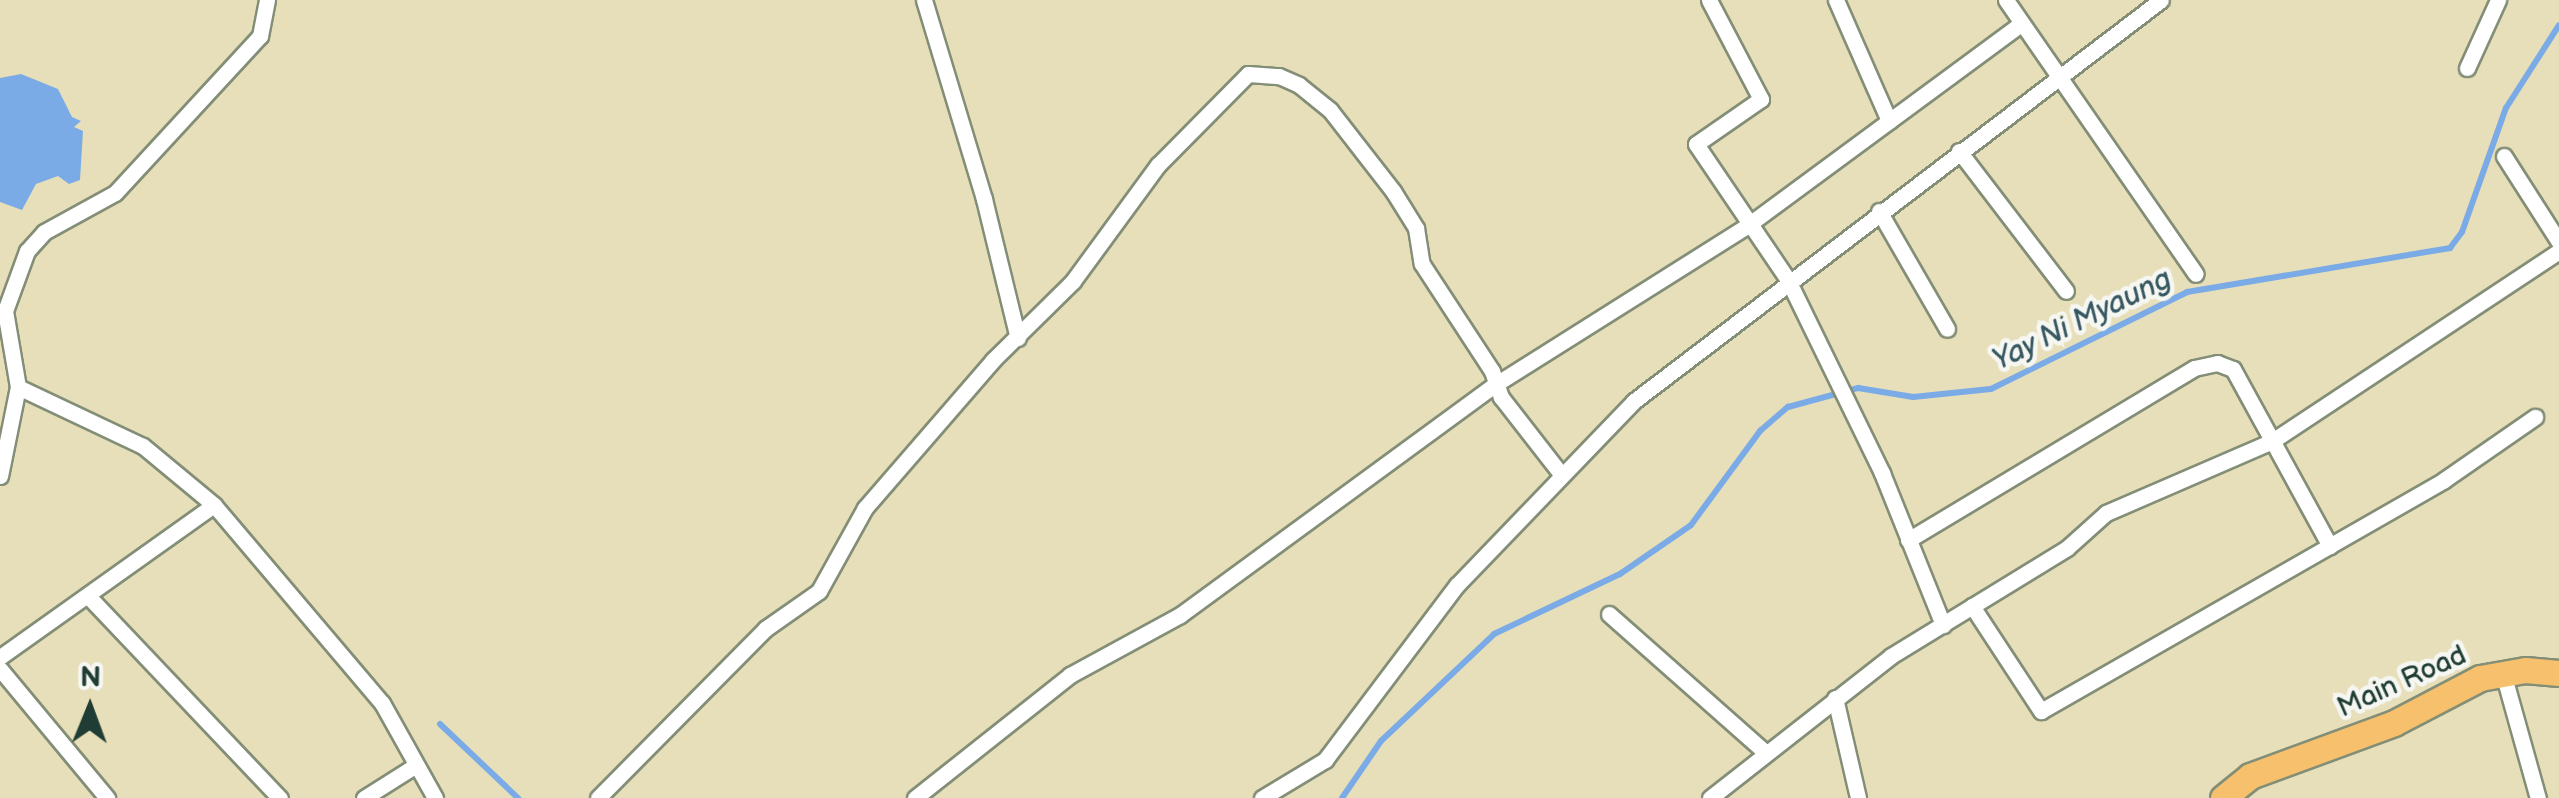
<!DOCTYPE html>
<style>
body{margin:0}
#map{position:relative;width:2559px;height:798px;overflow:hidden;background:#e7dfba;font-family:"Balsamiq Sans",sans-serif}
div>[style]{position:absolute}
.water>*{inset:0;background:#7babe6}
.stream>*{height:6px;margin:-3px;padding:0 3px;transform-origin:3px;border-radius:3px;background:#7babe6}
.roads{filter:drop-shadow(2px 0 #838e77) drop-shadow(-2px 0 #838e77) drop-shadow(0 2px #838e77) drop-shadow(0 -2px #838e77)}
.street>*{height:15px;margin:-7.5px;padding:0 7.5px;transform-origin:7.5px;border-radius:7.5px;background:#fff}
.primary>*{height:25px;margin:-12.5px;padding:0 12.5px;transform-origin:12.5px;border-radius:12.5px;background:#f7c06c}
span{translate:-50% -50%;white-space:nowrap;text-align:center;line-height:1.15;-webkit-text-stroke:9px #f6f6f2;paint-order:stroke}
.street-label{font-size:28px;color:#1f3d34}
.water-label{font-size:30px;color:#365860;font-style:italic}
.north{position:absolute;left:40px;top:658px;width:100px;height:100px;-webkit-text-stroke:8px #f6f6f2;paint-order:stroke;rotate:1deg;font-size:28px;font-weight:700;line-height:40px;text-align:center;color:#1f3d34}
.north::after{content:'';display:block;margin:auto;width:35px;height:45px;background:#1f3d34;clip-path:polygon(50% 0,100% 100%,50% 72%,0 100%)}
</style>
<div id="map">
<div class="water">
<i style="clip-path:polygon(21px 74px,58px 89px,72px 117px,81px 121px,74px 127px,83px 131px,80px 180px,69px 184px,58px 176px,36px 184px,22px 210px,0 202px,0 78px)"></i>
</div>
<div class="stream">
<i style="left:440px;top:724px;width:108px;rotate:43.5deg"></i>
<i style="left:1342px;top:798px;width:69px;rotate:-55.6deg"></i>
<i style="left:1381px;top:741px;width:156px;rotate:-43.4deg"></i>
<i style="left:1494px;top:634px;width:140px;rotate:-25.5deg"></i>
<i style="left:1620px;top:574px;width:86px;rotate:-34.6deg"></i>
<i style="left:1691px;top:525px;width:117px;rotate:-53.7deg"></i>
<i style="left:1760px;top:431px;width:37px;rotate:-41deg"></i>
<i style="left:1788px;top:407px;width:73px;rotate:-15.2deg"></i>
<i style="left:1858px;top:388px;width:56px;rotate:9.3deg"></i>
<i style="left:1913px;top:397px;width:78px;rotate:-5.9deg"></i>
<i style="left:1991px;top:389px;width:219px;rotate:-26.3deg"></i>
<i style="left:2187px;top:292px;width:267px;rotate:-9.5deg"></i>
<i style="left:2450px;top:248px;width:20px;rotate:-53deg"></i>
<i style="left:2462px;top:232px;width:132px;rotate:-70.5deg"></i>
<i style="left:2506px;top:108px;width:98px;rotate:-57.4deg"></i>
</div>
<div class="roads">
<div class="street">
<i style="left:924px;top:0;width:208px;rotate:73.2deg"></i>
<i style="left:984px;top:199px;width:143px;rotate:76.3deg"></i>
<i style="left:1709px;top:0;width:112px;rotate:62.3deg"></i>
<i style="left:1761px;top:99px;width:79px;rotate:145.3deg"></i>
<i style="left:1696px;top:144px;width:164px;rotate:55.9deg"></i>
<i style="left:1788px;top:280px;width:215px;rotate:64deg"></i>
<i style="left:1882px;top:473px;width:164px;rotate:68.1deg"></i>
<i style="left:1836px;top:0;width:132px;rotate:66.3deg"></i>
<i style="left:2006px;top:0;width:333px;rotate:55.3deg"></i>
<i style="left:2467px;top:68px;width:75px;rotate:-65.5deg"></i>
<i style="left:1959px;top:151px;width:176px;rotate:52.6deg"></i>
<i style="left:2504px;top:156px;width:102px;rotate:57.4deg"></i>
<i style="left:1879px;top:211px;width:136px;rotate:60deg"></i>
<i style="left:18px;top:387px;width:138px;rotate:25.3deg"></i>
<i style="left:143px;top:446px;width:92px;rotate:39.7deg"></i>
<i style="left:214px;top:505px;width:260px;rotate:49.7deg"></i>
<i style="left:382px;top:703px;width:109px;rotate:60.8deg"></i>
<i style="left:0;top:476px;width:91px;rotate:-78.6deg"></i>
<i style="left:18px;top:387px;width:77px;rotate:-99.7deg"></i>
<i style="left:5px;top:311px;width:64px;rotate:-69.9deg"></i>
<i style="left:27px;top:251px;width:25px;rotate:-48deg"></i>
<i style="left:44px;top:232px;width:81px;rotate:-28.8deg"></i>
<i style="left:115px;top:193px;width:214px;rotate:-47.3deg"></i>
<i style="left:260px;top:36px;width:37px;rotate:-79deg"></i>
<i style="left:1908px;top:540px;width:334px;rotate:-31deg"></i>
<i style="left:2194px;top:368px;width:24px;rotate:-12deg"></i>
<i style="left:2217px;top:363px;width:17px;rotate:21deg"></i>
<i style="left:2233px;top:369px;width:202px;rotate:61.3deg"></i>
<i style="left:88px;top:596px;width:279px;rotate:46.5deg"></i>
<i style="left:1972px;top:606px;width:126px;rotate:56.7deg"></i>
<i style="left:2041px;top:711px;width:465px;rotate:-29.8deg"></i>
<i style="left:2444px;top:480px;width:111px;rotate:-34.7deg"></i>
<i style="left:1609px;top:614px;width:208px;rotate:41.5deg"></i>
<i style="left:0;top:657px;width:262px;rotate:-35.4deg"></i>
<i style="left:0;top:669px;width:168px;rotate:50.3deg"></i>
<i style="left:2503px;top:673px;width:130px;rotate:74.4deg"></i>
<i style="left:1835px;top:698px;width:103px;rotate:77deg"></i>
<i style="left:364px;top:798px;width:58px;rotate:-32.3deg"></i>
<i style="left:598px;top:798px;width:238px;rotate:-45.3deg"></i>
<i style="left:765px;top:629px;width:66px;rotate:-35.1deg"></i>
<i style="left:819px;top:591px;width:95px;rotate:-61deg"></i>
<i style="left:865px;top:508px;width:196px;rotate:-49.1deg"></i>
<i style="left:993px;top:360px;width:112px;rotate:-44.6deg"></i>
<i style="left:1073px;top:281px;width:144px;rotate:-53.8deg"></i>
<i style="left:1158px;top:165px;width:128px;rotate:-45.3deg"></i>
<i style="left:1248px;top:74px;width:31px;rotate:4deg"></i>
<i style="left:1279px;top:76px;width:22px;rotate:24deg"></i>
<i style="left:1299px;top:85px;width:40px;rotate:39deg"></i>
<i style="left:1330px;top:110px;width:103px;rotate:52.1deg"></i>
<i style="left:1393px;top:191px;width:44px;rotate:58.1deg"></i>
<i style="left:1416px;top:228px;width:36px;rotate:81deg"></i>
<i style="left:1422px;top:264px;width:128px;rotate:56.8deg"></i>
<i style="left:1492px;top:371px;width:28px;rotate:71deg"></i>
<i style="left:1501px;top:397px;width:98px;rotate:52.1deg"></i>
<i style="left:915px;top:798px;width:198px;rotate:-38.4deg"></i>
<i style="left:1070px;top:675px;width:125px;rotate:-28.6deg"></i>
<i style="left:1180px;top:615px;width:391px;rotate:-36.2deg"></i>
<i style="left:1496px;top:384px;width:298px;rotate:-32.2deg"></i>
<i style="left:1748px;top:225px;width:339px;rotate:-36.4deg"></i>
<i style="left:1262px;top:798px;width:74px;rotate:-31.1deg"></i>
<i style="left:1325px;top:760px;width:219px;rotate:-53deg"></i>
<i style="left:1457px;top:585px;width:255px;rotate:-46.1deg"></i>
<i style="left:1634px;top:401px;width:662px;rotate:-37.27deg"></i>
<i style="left:1710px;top:798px;width:230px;rotate:-38.1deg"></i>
<i style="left:1891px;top:656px;width:206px;rotate:-31.5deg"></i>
<i style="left:2067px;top:548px;width:52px;rotate:-41.9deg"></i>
<i style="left:2106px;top:513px;width:181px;rotate:-23.4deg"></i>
<i style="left:2272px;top:441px;width:344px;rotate:-33.5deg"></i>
</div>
<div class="primary">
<i style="left:2223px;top:798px;width:35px;rotate:-39deg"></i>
<i style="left:2250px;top:776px;width:153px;rotate:-20.2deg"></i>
<i style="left:2394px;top:723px;width:97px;rotate:-27.6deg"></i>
<i style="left:2480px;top:678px;width:46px;rotate:-10.1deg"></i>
<i style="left:2525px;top:670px;width:34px;rotate:5deg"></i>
</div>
</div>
<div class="street-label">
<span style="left:2402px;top:682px;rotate:-24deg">Main Road</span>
</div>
<div class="water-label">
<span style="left:2082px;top:320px;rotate:-26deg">Yay Ni Myaung</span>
</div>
<div class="north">N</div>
</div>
